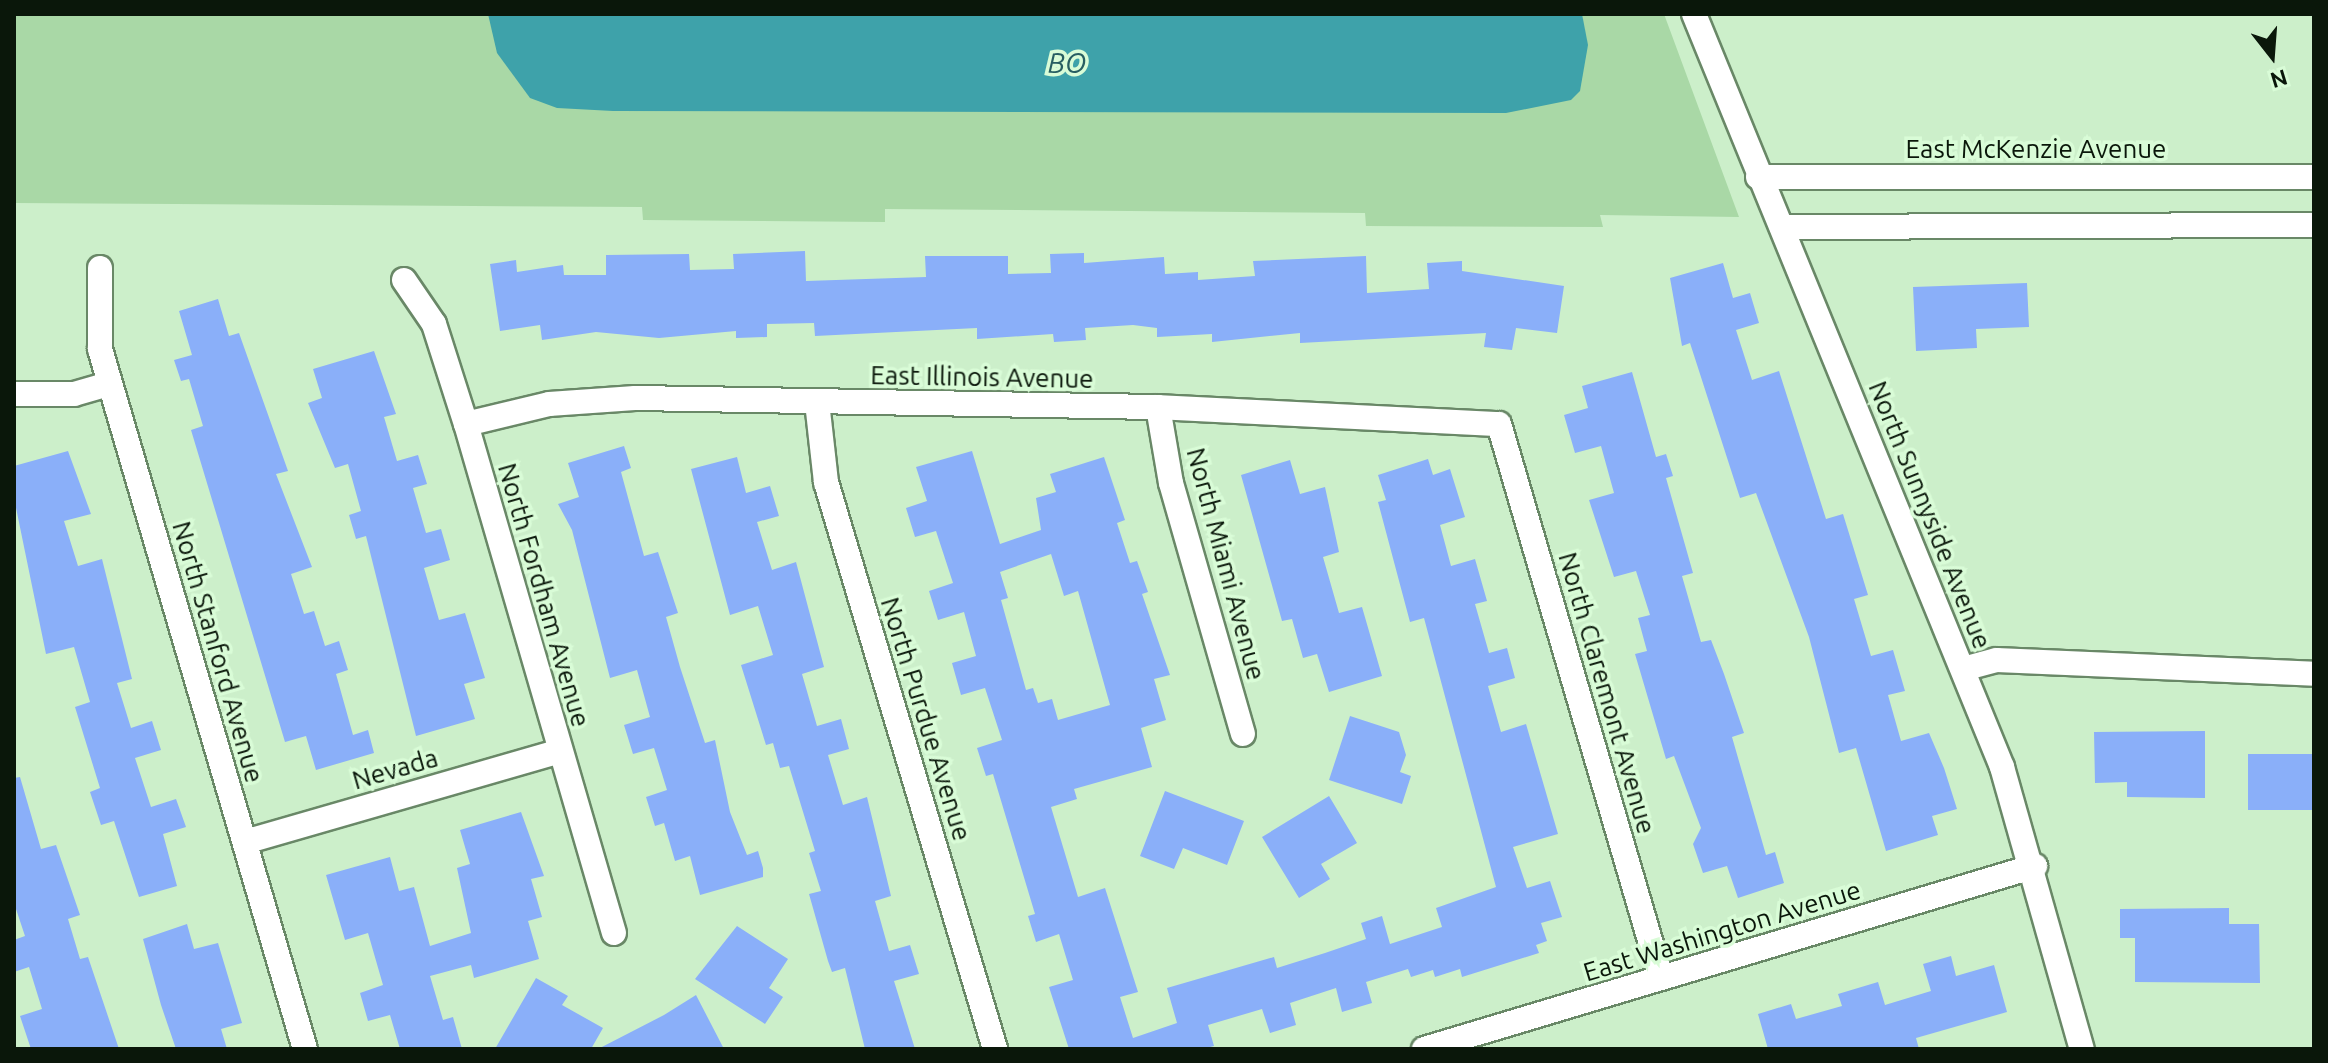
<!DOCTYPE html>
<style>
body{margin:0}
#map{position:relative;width:2328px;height:1063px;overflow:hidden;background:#ccefca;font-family:Ubuntu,sans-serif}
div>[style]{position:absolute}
.green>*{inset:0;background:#a9d8a6}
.water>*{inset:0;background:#3ea2aa}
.building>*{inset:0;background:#8aaff9;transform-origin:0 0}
.roads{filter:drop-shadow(2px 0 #698867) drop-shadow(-2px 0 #698867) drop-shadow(0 2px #698867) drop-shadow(0 -2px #698867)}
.minor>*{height:24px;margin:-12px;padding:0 12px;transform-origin:12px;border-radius:12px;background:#fff}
span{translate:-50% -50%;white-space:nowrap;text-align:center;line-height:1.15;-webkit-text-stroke:7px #d9fcd7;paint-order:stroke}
.street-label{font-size:26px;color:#0a170a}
.water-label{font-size:28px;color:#275e62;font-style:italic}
.frame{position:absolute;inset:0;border:16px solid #0a170a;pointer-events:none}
.north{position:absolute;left:2232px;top:16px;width:80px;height:80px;-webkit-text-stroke:6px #d9fcd7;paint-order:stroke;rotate:163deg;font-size:22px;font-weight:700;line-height:32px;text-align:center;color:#0a170a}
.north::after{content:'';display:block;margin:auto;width:28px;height:36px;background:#0a170a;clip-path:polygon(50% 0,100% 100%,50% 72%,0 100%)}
</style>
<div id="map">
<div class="green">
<i style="clip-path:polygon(14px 14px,1664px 14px,1739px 217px,1600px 215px,1603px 227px,1366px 226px,1365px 213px,885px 209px,885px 222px,643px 220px,642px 207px,14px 203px)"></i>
</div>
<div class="water">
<i style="clip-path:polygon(488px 14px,1582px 14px,1588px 45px,1580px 91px,1571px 100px,1506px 113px,613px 111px,557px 108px,530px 98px,497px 53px)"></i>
</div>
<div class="building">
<i style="clip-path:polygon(805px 251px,806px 281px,926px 277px,925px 256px,1008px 256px,1008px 274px,1051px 273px,1050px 254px,1084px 253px,1084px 263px,1164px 257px,1165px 274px,1198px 272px,1198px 280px,1255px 276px,1253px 261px,1366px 256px,1367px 293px,1429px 289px,1427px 263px,1462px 261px,1462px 271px,1564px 286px,1557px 333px,1516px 328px,1512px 350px,1484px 347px,1486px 333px,1300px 343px,1300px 333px,1212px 342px,1212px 334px,1157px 337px,1157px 328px,1133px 325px,1085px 328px,1086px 340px,1054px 342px,1053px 334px,977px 339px,977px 328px,815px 336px,814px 323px,767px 324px,767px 337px,736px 338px,736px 331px,659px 338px,596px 332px,542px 340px,540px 325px,500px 331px,490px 264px,516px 260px,517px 272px,563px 265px,564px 275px,606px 275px,606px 255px,689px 254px,690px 270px,734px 269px,733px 254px)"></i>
<i style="clip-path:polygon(1723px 263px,1733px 298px,1750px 293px,1759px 323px,1736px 330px,1752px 380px,1779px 371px,1826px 519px,1843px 514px,1868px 595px,1854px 599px,1871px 656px,1893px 650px,1905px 691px,1888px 695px,1901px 741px,1929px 733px,1944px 768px,1957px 809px,1932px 816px,1938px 835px,1886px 851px,1856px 748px,1839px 753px,1809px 637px,1756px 493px,1740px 498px,1690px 343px,1682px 346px,1670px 278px)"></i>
<i style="clip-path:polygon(2027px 283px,2029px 327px,1976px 329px,1977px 348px,1916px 351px,1913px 287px)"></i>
<i style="clip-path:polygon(218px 299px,229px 336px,239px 333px,288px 471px,276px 474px,312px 567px,291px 574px,304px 614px,314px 611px,325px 646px,339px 641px,348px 670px,336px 674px,353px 735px,368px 730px,374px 753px,316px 770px,306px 736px,285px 742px,191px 430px,203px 426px,189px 379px,181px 381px,174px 360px,192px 355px,179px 311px)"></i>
<i style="clip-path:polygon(374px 351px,396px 414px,384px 417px,397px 461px,418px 455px,427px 484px,413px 488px,426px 533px,441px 529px,450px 560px,424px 568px,439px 620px,465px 613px,485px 678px,464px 684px,475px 719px,416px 736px,366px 536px,356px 539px,349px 515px,361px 511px,348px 464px,335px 468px,308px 403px,322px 398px,313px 369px)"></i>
<i style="clip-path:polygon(1632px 372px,1656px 457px,1666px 454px,1673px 476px,1666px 478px,1693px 573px,1682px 576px,1701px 642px,1711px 640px,1724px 674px,1744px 733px,1732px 737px,1766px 855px,1775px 852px,1784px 883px,1738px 898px,1727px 866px,1703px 873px,1693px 844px,1701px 828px,1674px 756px,1666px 759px,1635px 654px,1647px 651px,1638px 618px,1650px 615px,1636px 571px,1614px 577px,1589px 500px,1614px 493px,1601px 446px,1575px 453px,1564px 415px,1588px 408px,1582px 386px)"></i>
<i style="clip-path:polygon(624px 446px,631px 468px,621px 472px,644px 556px,658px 552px,678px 613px,666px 617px,680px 667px,705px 743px,715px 740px,730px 812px,747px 855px,758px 851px,763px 868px,763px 877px,700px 895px,690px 856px,675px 861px,664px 823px,655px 826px,646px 797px,667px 790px,654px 748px,633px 754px,624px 725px,650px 717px,637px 670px,610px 678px,572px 530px,558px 504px,579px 497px,568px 463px)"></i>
<i style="clip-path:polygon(68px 451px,91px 514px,64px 521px,78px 566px,102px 559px,132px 679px,117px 683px,131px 728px,152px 721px,161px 750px,135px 758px,151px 807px,176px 799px,186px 827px,163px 834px,177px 886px,139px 897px,114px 821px,101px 825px,90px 792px,100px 788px,75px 707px,90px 702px,74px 647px,46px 654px,14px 498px,14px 466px)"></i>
<i style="clip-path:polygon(evenodd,972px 451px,1000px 544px,1041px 530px,1036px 498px,1056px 492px,1050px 474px,1104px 457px,1125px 520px,1117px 523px,1130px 563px,1137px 561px,1148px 592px,1142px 594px,1170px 675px,1154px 679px,1166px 720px,1141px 728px,1152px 767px,1074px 789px,1077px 799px,1051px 807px,1078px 897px,1105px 888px,1138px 992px,1120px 997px,1133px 1038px,1177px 1023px,1167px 988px,1274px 957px,1277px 968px,1325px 953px,1366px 939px,1361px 923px,1382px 916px,1390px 944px,1442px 927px,1436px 908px,1496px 887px,1424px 618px,1410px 622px,1378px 502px,1386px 500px,1378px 475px,1428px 459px,1433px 475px,1450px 469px,1465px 517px,1440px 525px,1451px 566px,1475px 559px,1487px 601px,1475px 604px,1489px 653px,1507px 648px,1515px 678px,1488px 686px,1501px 732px,1526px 724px,1558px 834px,1513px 847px,1527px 888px,1550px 881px,1562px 917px,1541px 923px,1547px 941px,1536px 945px,1539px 953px,1462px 977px,1460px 969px,1435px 977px,1433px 970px,1411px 977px,1408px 969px,1366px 982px,1372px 1003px,1342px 1012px,1336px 988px,1290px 1003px,1296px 1025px,1270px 1033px,1262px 1009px,1208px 1025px,1214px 1046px,1202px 1049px,1069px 1049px,1049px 987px,1073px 980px,1059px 934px,1036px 942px,1028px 916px,1035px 914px,993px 774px,986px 776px,977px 748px,1002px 740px,985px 688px,961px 695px,952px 663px,976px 656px,964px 612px,938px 620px,929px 591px,953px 583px,936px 531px,915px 537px,906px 508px,927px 501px,916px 467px,972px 451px,1051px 554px,1064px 596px,1078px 591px,1110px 705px,1058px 720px,1052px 699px,1038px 703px,1033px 688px,1026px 690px,1001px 600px,1008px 598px,1000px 572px,1051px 554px)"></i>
<i style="clip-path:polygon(737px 457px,746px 493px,770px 486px,779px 516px,757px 522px,772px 570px,796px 562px,824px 667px,802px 674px,817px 726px,841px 719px,849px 749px,828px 755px,843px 805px,867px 797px,891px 896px,875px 901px,889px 951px,910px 945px,919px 974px,894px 981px,915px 1049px,865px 1049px,845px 968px,832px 972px,828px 961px,809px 894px,821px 891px,809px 853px,815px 851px,789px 766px,780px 768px,773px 743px,766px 745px,741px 665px,773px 655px,758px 606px,730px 615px,691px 469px)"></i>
<i style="clip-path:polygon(1290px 460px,1300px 494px,1325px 487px,1339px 552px,1323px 557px,1339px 613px,1362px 607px,1382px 676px,1329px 692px,1317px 654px,1303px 658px,1292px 619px,1282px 621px,1241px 475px)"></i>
<i style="clip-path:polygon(1350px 716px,1399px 732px,1406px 755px,1400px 772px,1411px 776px,1402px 804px,1329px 780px)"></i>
<i style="clip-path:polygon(2205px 731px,2205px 798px,2127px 797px,2127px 782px,2095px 783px,2094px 732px)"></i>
<i style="left:2314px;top:754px;width:56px;height:66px;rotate:90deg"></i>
<i style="clip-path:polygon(20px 777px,41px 849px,56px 845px,80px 915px,68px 919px,80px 959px,88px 957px,119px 1049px,31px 1049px,20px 1016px,42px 1009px,29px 967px,14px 972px,14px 940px,25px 936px,14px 903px,14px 778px)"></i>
<i style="clip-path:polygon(1165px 791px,1244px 821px,1227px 865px,1183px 848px,1174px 869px,1140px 856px)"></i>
<i style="clip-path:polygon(1329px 796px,1357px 843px,1321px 864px,1330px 879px,1299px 898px,1262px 837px)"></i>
<i style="clip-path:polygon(521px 812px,544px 876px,531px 879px,542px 917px,528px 921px,539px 959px,474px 978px,471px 965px,430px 976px,443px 1020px,453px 1017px,462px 1049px,400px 1049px,390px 1015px,368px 1021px,360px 993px,383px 985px,368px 933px,345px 940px,326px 875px,390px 857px,399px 891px,414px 887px,430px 946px,471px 933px,457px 868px,470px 864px,460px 830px)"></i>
<i style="clip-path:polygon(2229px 908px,2229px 924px,2259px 924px,2260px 983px,2135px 982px,2135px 938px,2120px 938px,2120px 909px)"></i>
<i style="clip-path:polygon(187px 924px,194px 949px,218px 943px,242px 1023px,221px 1029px,227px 1049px,176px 1049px,161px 1005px,143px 939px)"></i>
<i style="clip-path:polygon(737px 926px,788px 959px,769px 988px,783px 997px,765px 1024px,695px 979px)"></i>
<i style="clip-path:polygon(1951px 956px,1956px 976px,1994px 965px,2007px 1012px,1916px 1038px,1919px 1049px,1768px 1049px,1758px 1014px,1791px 1004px,1796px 1019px,1842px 1006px,1838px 994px,1878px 982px,1885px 1005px,1931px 991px,1923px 964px)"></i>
<i style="clip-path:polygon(536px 978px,568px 996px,562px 1005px,603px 1028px,591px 1049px,495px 1049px)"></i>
<i style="clip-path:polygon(696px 995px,724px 1049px,598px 1049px,664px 1015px)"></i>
</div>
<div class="roads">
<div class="minor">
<i style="left:1694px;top:14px;width:814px;rotate:67.75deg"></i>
<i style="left:2002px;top:767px;width:293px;rotate:74.2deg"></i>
<i style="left:1758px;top:177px;width:556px"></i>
<i style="left:1782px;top:227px;width:532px;rotate:-0.22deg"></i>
<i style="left:100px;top:268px;width:81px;rotate:90deg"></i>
<i style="left:100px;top:349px;width:729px;rotate:73.68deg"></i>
<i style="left:404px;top:280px;width:53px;rotate:55.7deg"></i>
<i style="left:434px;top:324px;width:105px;rotate:72.3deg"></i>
<i style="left:466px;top:424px;width:530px;rotate:73.79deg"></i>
<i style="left:14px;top:394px;width:60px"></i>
<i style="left:74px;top:394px;width:37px;rotate:-16deg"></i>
<i style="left:817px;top:402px;width:81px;rotate:83.6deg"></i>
<i style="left:826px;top:482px;width:592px;rotate:73.4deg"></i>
<i style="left:1158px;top:407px;width:77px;rotate:80.3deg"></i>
<i style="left:1171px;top:483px;width:261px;rotate:74deg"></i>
<i style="left:466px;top:424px;width:85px;rotate:-13.5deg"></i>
<i style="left:549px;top:404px;width:86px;rotate:-4deg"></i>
<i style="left:635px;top:398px;width:523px;rotate:0.99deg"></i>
<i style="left:1158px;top:407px;width:341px;rotate:2.9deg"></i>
<i style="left:1499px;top:424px;width:577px;rotate:73.7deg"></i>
<i style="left:1963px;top:669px;width:35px;rotate:-15deg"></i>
<i style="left:1997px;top:660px;width:317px;rotate:2.5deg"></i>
<i style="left:245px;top:842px;width:328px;rotate:-16.1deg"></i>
<i style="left:1424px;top:1049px;width:638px;rotate:-16.67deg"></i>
</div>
</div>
<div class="street-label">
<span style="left:2036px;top:149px">East McKenzie Avenue</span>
<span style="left:982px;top:377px;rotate:1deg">East Illinois Avenue</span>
<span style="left:1930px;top:515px;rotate:68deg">North Sunnyside Avenue</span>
<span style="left:1226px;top:564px;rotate:75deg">North Miami Avenue</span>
<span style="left:544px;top:595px;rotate:74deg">North Fordham Avenue</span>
<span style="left:218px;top:652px;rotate:74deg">North Stanford Avenue</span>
<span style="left:1607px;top:693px;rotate:74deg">North Claremont Avenue</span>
<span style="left:926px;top:719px;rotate:73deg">North Purdue Avenue</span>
<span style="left:395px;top:769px;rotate:-16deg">Nevada</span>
<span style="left:1722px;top:931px;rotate:-17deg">East Washington Avenue</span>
</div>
<div class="water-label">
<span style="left:1067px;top:63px">BO</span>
</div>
<div class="frame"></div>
<div class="north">N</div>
</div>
